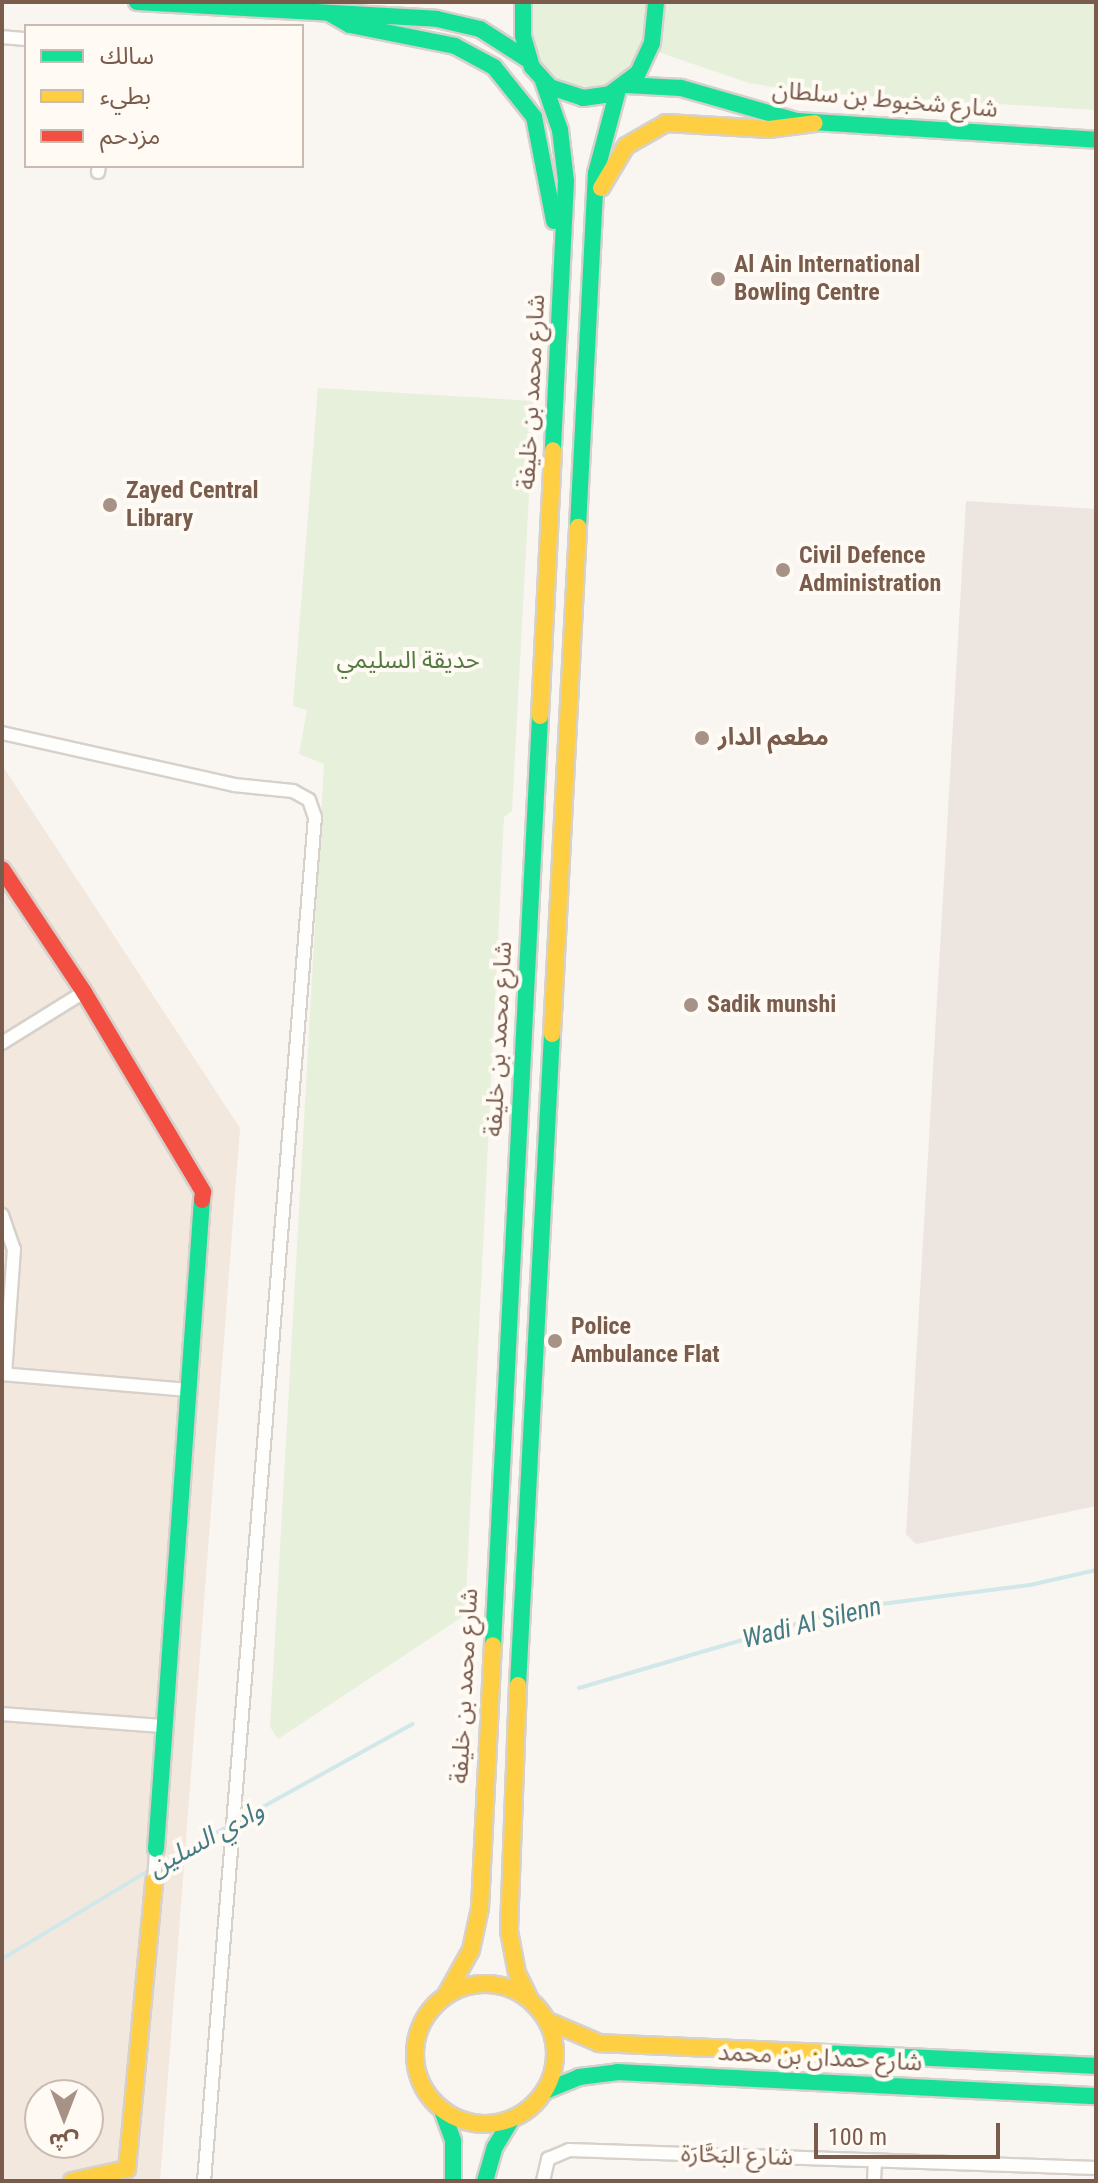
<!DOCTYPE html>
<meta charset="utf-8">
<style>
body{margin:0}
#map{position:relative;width:1098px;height:2183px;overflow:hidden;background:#f9f5f0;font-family:"Roboto Condensed","Noto Sans Arabic",sans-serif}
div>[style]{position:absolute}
.residential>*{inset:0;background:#f2e8de}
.industrial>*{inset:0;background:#ede5e0}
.green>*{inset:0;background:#e7f0db}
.stream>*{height:4px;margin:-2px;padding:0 2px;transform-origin:2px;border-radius:2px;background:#d0e8ea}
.roads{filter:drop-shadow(2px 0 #d7d1cb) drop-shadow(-2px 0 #d7d1cb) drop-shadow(0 2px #d7d1cb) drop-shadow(0 -2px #d7d1cb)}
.street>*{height:12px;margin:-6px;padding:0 6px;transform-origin:6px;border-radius:6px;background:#fefefd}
.fast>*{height:16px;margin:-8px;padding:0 8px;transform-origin:8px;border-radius:8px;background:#16e098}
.slow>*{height:16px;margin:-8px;padding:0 8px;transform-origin:8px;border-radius:8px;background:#ffcf43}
.slow>.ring{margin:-8px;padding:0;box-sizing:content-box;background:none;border:16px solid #ffcf43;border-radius:50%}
.jam>*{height:16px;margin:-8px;padding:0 8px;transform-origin:8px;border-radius:8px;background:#f24e42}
.dots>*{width:22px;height:22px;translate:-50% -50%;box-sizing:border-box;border:4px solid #fffaf3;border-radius:50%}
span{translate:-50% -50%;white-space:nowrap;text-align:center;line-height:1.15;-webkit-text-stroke:8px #fffaf3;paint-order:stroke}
.street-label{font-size:24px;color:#7a5c4d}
.poi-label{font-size:24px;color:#7a5c4d;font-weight:700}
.left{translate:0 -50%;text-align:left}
.park-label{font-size:24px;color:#537a41}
.water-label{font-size:26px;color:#437c86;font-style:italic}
.frame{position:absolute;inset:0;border:4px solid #7a5c4d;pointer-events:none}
.legend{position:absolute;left:24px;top:24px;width:280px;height:144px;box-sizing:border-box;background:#fffaf3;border:2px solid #cabbb1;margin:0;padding:10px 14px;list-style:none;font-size:24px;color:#7a5c4d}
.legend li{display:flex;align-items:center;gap:16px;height:40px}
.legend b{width:40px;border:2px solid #cabbb1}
.north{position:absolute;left:24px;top:2079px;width:80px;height:80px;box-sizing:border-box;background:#fffaf3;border:2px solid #cabbb1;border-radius:50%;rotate:180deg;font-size:22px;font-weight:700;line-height:32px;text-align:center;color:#7a5c4d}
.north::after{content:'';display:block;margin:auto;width:28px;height:36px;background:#a69286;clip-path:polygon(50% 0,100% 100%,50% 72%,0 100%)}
.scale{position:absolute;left:814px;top:2123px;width:186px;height:36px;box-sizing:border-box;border:4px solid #7a5c4d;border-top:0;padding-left:10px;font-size:24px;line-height:28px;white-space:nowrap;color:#7a5c4d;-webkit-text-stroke:6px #fffaf3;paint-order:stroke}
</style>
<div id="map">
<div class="residential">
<i style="clip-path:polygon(evenodd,2px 765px,240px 1128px,160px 2181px,2px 2181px,2px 765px,40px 2095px,88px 2095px,88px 2143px,40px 2143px,40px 2095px)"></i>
</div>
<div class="industrial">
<i style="clip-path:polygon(966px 501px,1096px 509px,1096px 1506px,916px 1544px,906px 1534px)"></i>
</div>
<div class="green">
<i style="clip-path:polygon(531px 2px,647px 2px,644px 45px,628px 76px,593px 90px,558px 81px,544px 69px,533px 43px)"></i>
<i style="clip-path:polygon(667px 2px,1096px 2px,1096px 110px,804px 92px,749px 83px,658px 52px)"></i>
<i style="clip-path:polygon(318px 388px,534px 401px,512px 811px,504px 817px,465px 1615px,278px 1739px,270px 1727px,324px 764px,299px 754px,307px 710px,293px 706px)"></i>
</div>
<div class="stream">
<i style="left:579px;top:1688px;width:283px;rotate:-16.4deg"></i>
<i style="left:850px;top:1608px;width:181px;rotate:-7.3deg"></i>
<i style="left:1030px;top:1585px;width:68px;rotate:-12.8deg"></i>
<i style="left:158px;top:1865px;width:291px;rotate:-29deg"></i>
<i style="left:2px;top:1959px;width:174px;rotate:-31.1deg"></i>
</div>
<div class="roads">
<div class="street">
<i style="left:2px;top:37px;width:24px;rotate:5deg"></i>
<i style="left:98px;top:172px;width:6px;rotate:-81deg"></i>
<i style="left:2px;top:733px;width:238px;rotate:12.6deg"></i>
<i style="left:234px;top:785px;width:59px;rotate:5.8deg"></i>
<i style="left:293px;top:791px;width:18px;rotate:29deg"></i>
<i style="left:309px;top:800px;width:18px;rotate:71deg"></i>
<i style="left:315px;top:817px;width:1369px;rotate:94.65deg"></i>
<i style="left:2px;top:1043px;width:97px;rotate:-31.9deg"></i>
<i style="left:2px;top:1215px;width:36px;rotate:71deg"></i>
<i style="left:14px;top:1249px;width:125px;rotate:94.1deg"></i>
<i style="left:2px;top:1374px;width:187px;rotate:4.9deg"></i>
<i style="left:2px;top:1714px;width:161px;rotate:4.3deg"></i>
<i style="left:154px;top:1881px;width:32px;rotate:-86deg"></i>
<i style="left:543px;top:2181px;width:23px;rotate:-77deg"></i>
<i style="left:548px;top:2159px;width:23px;rotate:-23deg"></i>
<i style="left:569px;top:2150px;width:527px;rotate:1.96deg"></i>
<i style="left:874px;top:2181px;width:20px;rotate:-87deg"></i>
</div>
<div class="fast">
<i style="left:137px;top:2px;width:300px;rotate:3.2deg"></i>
<i style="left:437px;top:19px;width:44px;rotate:13.1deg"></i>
<i style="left:480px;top:29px;width:56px;rotate:32.6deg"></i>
<i style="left:523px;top:2px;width:34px;rotate:90deg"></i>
<i style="left:523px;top:36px;width:32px;rotate:74deg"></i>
<i style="left:532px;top:67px;width:27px;rotate:48deg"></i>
<i style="left:550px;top:87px;width:35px;rotate:18deg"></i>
<i style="left:583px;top:98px;width:27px;rotate:-8deg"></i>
<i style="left:610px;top:94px;width:35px;rotate:-37deg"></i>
<i style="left:638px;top:73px;width:33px;rotate:-65deg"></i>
<i style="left:652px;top:43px;width:41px;rotate:-84.4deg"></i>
<i style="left:329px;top:13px;width:24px;rotate:30deg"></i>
<i style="left:350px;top:25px;width:107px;rotate:11.3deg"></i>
<i style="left:455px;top:46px;width:44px;rotate:28.3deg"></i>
<i style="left:494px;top:67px;width:64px;rotate:51.3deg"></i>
<i style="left:534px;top:117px;width:106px;rotate:79.1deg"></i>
<i style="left:543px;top:81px;width:52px;rotate:70.9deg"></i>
<i style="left:560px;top:130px;width:51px;rotate:83.3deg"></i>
<i style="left:566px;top:181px;width:269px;rotate:92.8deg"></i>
<i style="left:626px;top:85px;width:55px;rotate:3.1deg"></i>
<i style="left:681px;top:88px;width:121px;rotate:15.9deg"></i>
<i style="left:797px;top:121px;width:300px;rotate:3.6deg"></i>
<i style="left:578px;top:527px;width:354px;rotate:-87.1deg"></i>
<i style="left:596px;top:173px;width:86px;rotate:-75.2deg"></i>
<i style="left:493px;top:1645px;width:930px;rotate:-87.1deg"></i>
<i style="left:518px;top:1685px;width:652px;rotate:-87.01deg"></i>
<i style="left:156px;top:1849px;width:651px;rotate:-85.95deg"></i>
<i style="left:825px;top:2053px;width:271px;rotate:2.7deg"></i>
<i style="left:545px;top:2091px;width:37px;rotate:-22deg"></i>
<i style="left:579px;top:2077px;width:38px;rotate:-7deg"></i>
<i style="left:617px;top:2072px;width:480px;rotate:2.9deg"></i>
<i style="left:442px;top:2110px;width:33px;rotate:70deg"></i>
<i style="left:453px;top:2141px;width:40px;rotate:90deg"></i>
<i style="left:485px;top:2181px;width:35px;rotate:-74deg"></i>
<i style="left:495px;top:2147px;width:33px;rotate:-59deg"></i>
</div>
<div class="slow">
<i style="left:601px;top:188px;width:49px;rotate:-59.2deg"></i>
<i style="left:626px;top:146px;width:46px;rotate:-29.9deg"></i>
<i style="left:666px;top:123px;width:103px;rotate:3.3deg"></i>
<i style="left:769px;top:129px;width:46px;rotate:-7.4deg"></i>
<i style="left:540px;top:716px;width:266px;rotate:-87.2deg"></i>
<i style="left:552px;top:1034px;width:508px;rotate:-87.06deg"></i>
<i style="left:518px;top:1685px;width:246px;rotate:92.1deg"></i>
<i style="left:509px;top:1931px;width:43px;rotate:79.2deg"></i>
<i style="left:517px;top:1973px;width:28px;rotate:64deg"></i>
<i class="ring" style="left:415px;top:1984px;width:124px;height:124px"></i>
<i style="left:446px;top:1995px;width:51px;rotate:-60.9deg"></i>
<i style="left:471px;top:1950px;width:43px;rotate:-77.9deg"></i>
<i style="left:480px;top:1908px;width:263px;rotate:-87.2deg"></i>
<i style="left:548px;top:2021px;width:56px;rotate:23.3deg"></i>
<i style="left:599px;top:2043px;width:226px;rotate:2.5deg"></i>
<i style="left:72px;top:2181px;width:56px;rotate:-12.3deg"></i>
<i style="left:127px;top:2169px;width:289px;rotate:-84.6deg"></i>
</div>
<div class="jam">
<i style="left:2px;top:869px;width:148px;rotate:56.3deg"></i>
<i style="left:84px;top:992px;width:233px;rotate:59.2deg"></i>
<i style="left:203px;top:1192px;width:8px;rotate:97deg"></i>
</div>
</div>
<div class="dots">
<i style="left:718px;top:279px;background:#a69286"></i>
<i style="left:110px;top:505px;background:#a69286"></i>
<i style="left:783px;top:570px;background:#a69286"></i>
<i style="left:702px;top:738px;background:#a69286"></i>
<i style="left:691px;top:1005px;background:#a69286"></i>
<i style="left:555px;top:1341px;background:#a69286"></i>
</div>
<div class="street-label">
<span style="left:885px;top:100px;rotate:5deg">شارع شخبوط بن سلطان</span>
<span style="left:532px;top:392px;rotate:-87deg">شارع محمد بن خليفة</span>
<span style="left:499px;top:1039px;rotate:-87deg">شارع محمد بن خليفة</span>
<span style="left:465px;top:1686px;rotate:-87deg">شارع محمد بن خليفة</span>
<span style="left:820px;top:2058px;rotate:3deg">شارع حمدان بن محمد</span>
<span style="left:737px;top:2156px;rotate:2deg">شارع البَحَّارَة</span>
</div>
<div class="poi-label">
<span class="left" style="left:734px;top:279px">Al Ain International<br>Bowling Centre</span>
<span class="left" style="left:126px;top:505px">Zayed Central<br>Library</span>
<span class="left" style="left:799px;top:570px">Civil Defence<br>Administration</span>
<span class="left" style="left:718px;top:738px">مطعم الدار</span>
<span class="left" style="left:707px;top:1005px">Sadik munshi</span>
<span class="left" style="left:571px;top:1341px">Police<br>Ambulance Flat</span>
</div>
<div class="park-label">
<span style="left:408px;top:661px">حديقة السليمي</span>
</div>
<div class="water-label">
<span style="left:812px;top:1623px;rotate:-14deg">Wadi Al Silenn</span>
<span style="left:206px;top:1839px;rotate:-29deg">وادي السلين</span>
</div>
<div class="frame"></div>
<ul class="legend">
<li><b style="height:10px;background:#16e098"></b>سالك</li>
<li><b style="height:10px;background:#ffcf43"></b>بطيء</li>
<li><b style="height:10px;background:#f24e42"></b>مزدحم</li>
</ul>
<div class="north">ش</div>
<div class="scale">100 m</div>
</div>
